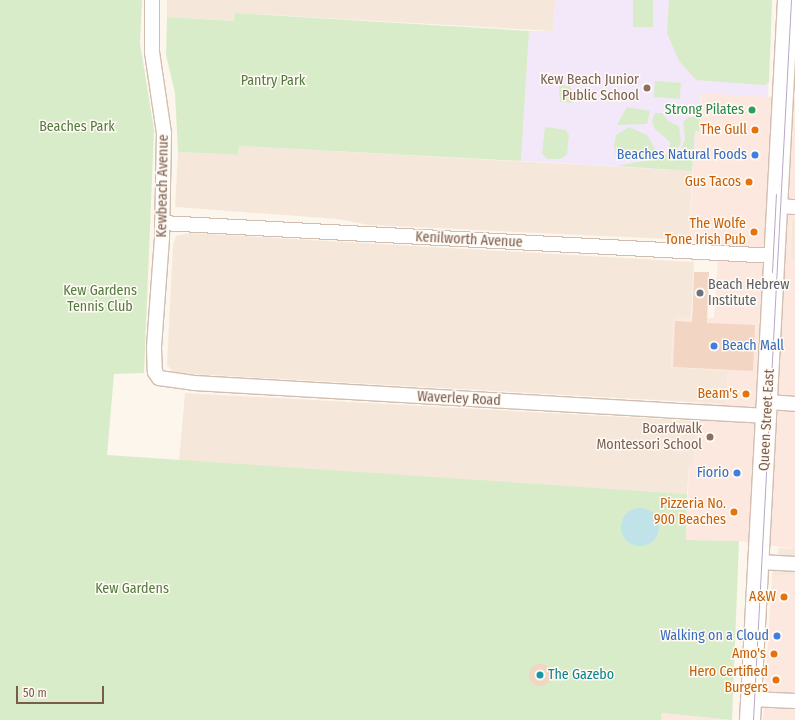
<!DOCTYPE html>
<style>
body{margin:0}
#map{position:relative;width:795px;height:720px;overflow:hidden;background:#fdf6ec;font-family:"Fira Sans Condensed",sans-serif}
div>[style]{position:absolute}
.residential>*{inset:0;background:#f5e8da}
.commercial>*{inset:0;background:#fde8e0}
.education>*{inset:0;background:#f3e8fa}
.green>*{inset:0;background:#d8ecc9;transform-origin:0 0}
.water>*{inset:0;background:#bfe3e8}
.round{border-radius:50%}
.building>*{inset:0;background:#f3d5c3}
.roads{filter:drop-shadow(1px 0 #d1beb0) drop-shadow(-1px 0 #d1beb0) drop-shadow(0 1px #d1beb0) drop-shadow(0 -1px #d1beb0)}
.minor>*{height:14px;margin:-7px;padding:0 7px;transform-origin:7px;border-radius:7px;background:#fff}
.secondary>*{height:20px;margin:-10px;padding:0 10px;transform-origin:10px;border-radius:10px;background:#fff}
.tram>*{height:1px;margin:-0.5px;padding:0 0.5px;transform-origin:0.5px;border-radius:0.5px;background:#b9a8c9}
.dots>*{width:11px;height:11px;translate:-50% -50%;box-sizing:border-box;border:2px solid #fffaf3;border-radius:50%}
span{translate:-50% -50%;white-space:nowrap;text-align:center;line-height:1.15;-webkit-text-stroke:3px #fffaf3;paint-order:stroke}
.education-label{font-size:14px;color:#785e54}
.right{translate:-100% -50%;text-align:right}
.park-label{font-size:14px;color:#537a41}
.leisure-label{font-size:14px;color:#27864d}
.food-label{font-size:14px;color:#c56008}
.shop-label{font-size:14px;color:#366cbe}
.left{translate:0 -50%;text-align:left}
.street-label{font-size:14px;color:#7a5c4d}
.worship-label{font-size:14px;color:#5b616d}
.culture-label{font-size:14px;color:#0d838f}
.scale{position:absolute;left:16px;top:686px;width:88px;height:18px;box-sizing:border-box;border:2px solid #7a5c4d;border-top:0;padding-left:5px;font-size:12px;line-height:14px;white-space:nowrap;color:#7a5c4d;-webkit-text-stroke:3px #fffaf3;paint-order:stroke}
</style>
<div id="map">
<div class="residential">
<i style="clip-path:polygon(167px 0,555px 0,553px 31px,236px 13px,235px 21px,167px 17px)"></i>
<i style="clip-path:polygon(239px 146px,692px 171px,689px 240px,369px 225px,338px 219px,175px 207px,178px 152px,238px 155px)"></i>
<i style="clip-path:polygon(792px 220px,795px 220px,795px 261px,790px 261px)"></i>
<i style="clip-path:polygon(190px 233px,694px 262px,691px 317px,674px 318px,671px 367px,728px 371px,726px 404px,174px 373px,167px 365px,173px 245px,176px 236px)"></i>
<i style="clip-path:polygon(185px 393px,696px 421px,694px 465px,689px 465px,687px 494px,179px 461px)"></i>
<i style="clip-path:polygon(779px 548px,795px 549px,795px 575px,772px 575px)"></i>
</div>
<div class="commercial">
<i style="clip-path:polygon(701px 93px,795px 98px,795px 220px,792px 220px,790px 260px,795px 261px,795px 549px,739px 541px,686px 540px,689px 465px,694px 465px,696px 403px,726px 404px,728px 371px,671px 367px,674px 317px,714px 318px,719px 244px,689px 240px,695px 131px,699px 131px)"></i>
<i style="clip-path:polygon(772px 575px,795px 575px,795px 720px,738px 720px,763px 719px)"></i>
<i style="clip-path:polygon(662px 713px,732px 720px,661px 720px)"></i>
</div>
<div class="education">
<i style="clip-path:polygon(555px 0,772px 0,768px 97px,701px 93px,692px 171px,521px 161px,529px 31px,553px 31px)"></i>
</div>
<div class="green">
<i style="clip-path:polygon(0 0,142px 0,140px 43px,154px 130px,144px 373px,114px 374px,107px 455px,687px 494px,686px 540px,739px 541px,732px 720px,662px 713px,661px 720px,0 720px)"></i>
<i style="left:633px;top:0;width:20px;height:27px"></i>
<i style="clip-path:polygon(669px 0,772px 0,769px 82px,765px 85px,696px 80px,679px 61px,667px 33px)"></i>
<i style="clip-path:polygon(235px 13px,529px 31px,521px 161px,239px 146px,238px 155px,178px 152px,175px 93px,166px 55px,167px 17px,234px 21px)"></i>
<i style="left:655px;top:81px;width:26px;height:16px;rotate:4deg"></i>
<i style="clip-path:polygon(559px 85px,569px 86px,573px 91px,572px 103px,560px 102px)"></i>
<i style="clip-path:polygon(627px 107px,650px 111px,647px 124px,617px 125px)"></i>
<i style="clip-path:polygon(655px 113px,662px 113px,668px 121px,679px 126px,681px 143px,675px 152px,670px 151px,670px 142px,655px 129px,652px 121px)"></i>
<i style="clip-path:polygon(688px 117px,700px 117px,699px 131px,695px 131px,692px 171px,617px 166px,644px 161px,662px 154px,673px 156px,679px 154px,685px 139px,683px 122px)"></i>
<i style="clip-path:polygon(545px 127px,566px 130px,569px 135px,567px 154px,561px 159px,547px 159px,542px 153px)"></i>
<i style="clip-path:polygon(629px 127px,647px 135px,657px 152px,648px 157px,623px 160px,616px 156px,614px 146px,616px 135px)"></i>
</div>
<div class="water">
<i class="round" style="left:621px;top:508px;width:38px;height:38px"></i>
</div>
<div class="building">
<i style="clip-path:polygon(694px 272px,709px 272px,707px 323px,755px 325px,753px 371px,673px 367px,675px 321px,692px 322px)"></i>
<i class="round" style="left:529px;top:664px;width:22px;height:22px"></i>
</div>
<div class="roads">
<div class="minor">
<i style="left:152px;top:0;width:52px;rotate:90deg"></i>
<i style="left:152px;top:52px;width:82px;rotate:81.6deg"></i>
<i style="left:164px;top:133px;width:105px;rotate:91.1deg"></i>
<i style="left:162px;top:238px;width:110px;rotate:94.2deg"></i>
<i style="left:154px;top:348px;width:24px;rotate:88deg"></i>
<i style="left:155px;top:372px;width:7px;rotate:56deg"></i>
<i style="left:159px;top:378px;width:35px;rotate:8deg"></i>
<i style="left:194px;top:383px;width:574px;rotate:3.3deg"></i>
<i style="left:779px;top:206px;width:16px;rotate:4deg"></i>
<i style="left:162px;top:223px;width:615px;rotate:3.08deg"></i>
<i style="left:768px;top:402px;width:27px;rotate:4deg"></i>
<i style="left:759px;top:562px;width:36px;rotate:3deg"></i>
<i style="left:751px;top:699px;width:44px;rotate:2.6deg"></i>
</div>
<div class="secondary">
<i style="left:750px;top:720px;width:721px;rotate:-86.98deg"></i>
</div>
</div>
<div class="tram">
<i style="left:772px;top:272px;width:78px;rotate:-87.1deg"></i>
<i style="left:753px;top:720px;width:721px;rotate:-86.98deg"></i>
</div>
<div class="dots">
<i style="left:647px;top:88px;background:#8d6e63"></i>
<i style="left:752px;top:110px;background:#2e9e5b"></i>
<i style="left:755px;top:130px;background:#e8710a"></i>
<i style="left:755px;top:155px;background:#3f7fe0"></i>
<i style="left:749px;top:182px;background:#e8710a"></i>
<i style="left:754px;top:232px;background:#e8710a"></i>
<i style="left:700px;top:293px;background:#6b7280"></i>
<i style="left:714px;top:346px;background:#3f7fe0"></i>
<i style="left:746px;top:394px;background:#e8710a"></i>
<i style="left:710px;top:437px;background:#8d6e63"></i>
<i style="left:737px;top:473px;background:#3f7fe0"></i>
<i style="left:734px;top:512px;background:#e8710a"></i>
<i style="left:784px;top:597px;background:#e8710a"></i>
<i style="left:777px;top:636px;background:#3f7fe0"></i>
<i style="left:774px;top:654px;background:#e8710a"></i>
<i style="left:540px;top:675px;background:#0f9aa8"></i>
<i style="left:776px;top:680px;background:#e8710a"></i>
</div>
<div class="education-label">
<span class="right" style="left:639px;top:88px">Kew Beach Junior<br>Public School</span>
<span class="right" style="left:702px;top:437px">Boardwalk<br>Montessori School</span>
</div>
<div class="park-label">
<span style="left:273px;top:81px">Pantry Park</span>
<span style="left:77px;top:127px">Beaches Park</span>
<span style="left:100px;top:299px">Kew Gardens<br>Tennis Club</span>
<span style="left:132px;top:589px">Kew Gardens</span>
</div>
<div class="leisure-label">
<span class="right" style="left:744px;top:110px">Strong Pilates</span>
</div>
<div class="food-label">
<span class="right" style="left:747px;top:130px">The Gull</span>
<span class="right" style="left:741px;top:182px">Gus Tacos</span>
<span class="right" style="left:746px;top:232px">The Wolfe<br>Tone Irish Pub</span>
<span class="right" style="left:738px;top:394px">Beam's</span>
<span class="right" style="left:726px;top:512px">Pizzeria No.<br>900 Beaches</span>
<span class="right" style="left:776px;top:597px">A&amp;W</span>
<span class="right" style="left:766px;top:654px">Amo's</span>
<span class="right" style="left:768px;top:680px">Hero Certified<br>Burgers</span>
</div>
<div class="shop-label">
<span class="right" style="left:747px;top:155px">Beaches Natural Foods</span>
<span class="left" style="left:722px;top:346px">Beach Mall</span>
<span class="right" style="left:729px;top:473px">Fiorio</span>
<span class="right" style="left:769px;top:636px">Walking on a Cloud</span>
</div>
<div class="street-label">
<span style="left:163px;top:186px;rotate:-89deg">Kewbeach Avenue</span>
<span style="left:469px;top:240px;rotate:3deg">Kenilworth Avenue</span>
<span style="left:459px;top:399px;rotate:3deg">Waverley Road</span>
<span style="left:767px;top:420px;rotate:-87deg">Queen Street East</span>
</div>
<div class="worship-label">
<span class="left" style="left:708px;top:293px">Beach Hebrew<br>Institute</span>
</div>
<div class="culture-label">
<span class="left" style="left:548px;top:675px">The Gazebo</span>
</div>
<div class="scale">50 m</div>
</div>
